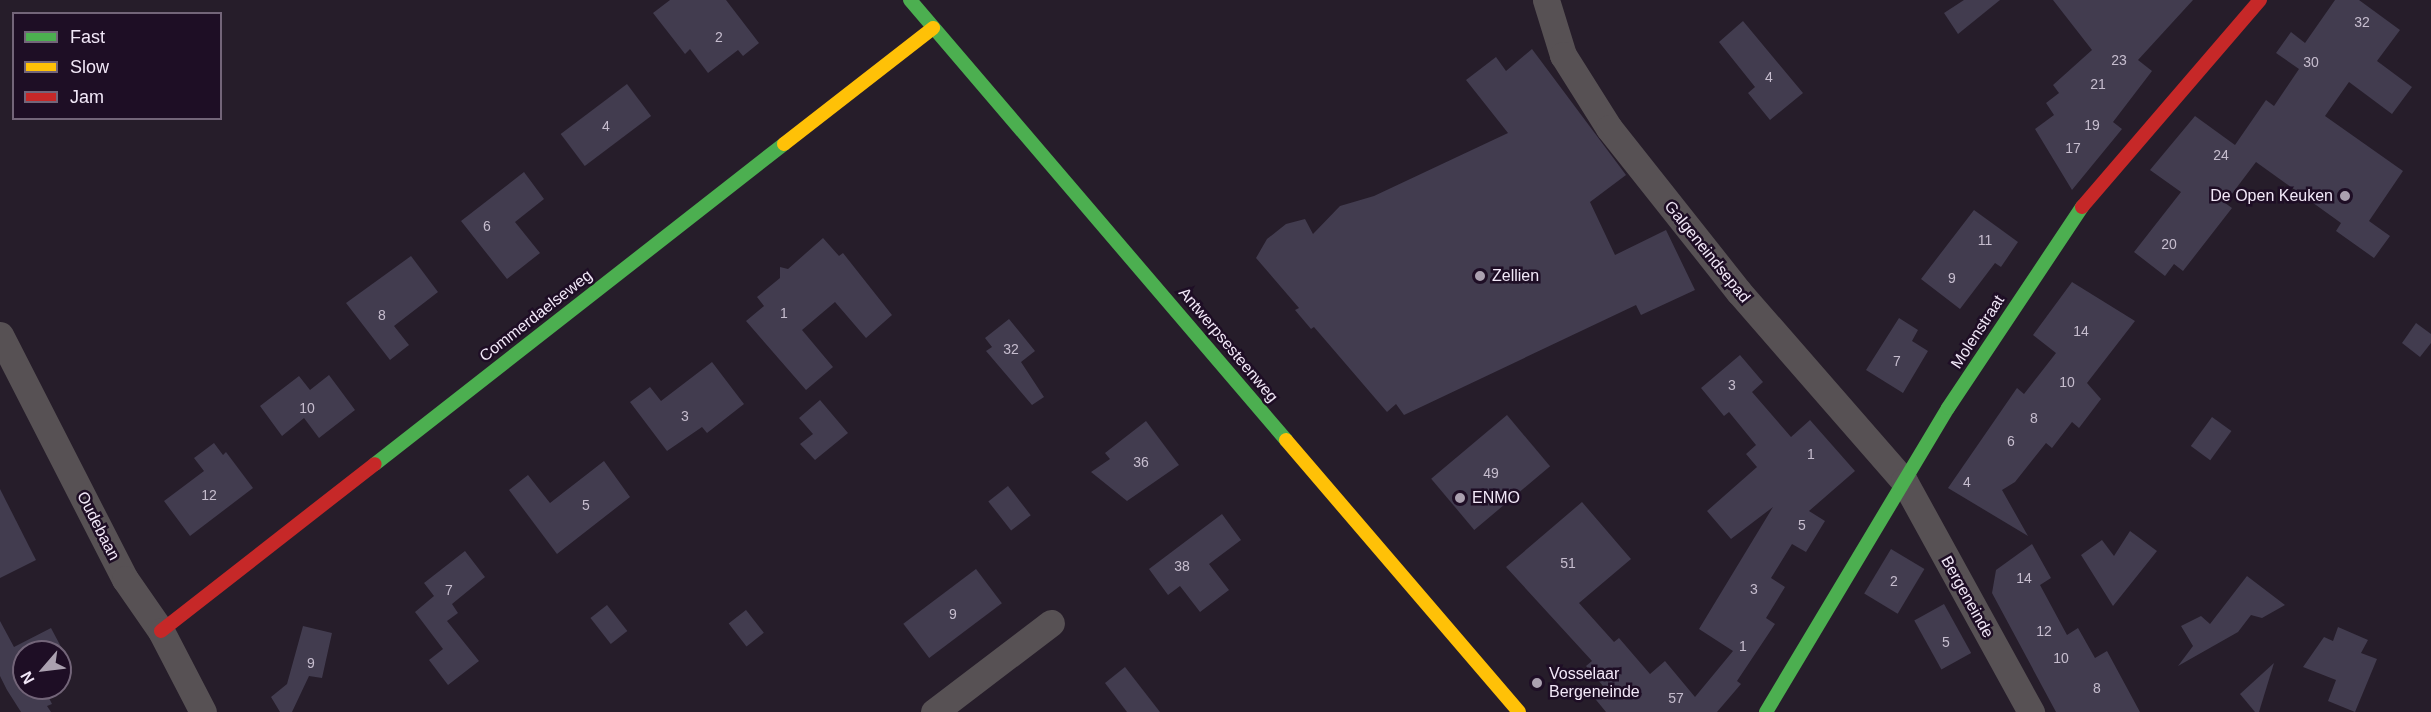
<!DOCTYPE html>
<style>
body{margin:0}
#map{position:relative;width:2431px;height:712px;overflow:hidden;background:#261d2a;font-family:Helvetica,sans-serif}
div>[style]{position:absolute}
.building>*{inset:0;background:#423c4f;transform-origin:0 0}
.street>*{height:27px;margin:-13.5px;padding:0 13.5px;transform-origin:13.5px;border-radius:13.5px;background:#575154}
.fast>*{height:14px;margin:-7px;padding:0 7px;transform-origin:7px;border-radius:7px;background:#4caf50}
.slow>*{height:14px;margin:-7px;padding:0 7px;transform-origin:7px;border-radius:7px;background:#ffc107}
.jam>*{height:14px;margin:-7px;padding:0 7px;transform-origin:7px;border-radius:7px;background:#c62828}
.dots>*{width:16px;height:16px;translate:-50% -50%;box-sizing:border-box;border:3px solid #1e0e25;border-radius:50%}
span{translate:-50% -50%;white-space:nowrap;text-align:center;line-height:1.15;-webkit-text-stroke:5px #1e0e25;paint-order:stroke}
.number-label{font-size:14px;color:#c6bdce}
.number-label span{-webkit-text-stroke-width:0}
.poi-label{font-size:16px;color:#f2e8f8}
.right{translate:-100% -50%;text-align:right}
.left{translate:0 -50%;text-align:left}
.street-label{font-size:16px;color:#f2e8f8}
.legend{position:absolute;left:12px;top:12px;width:210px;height:108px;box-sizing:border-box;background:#1e0e25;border:2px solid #736579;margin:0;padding:8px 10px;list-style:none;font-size:18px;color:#f2e8f8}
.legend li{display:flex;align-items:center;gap:12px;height:30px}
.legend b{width:30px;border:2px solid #736579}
.north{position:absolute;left:12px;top:640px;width:60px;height:60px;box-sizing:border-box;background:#1e0e25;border:2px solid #736579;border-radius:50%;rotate:242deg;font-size:16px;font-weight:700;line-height:24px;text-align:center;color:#f2e8f8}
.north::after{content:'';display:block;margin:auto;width:21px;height:27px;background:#aba1b0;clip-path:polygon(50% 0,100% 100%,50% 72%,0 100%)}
</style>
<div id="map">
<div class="building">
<i style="clip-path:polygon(670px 0,726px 0,759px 43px,743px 56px,738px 50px,708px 73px,690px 49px,685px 54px,653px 13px)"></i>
<i style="clip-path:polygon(1964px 0,2000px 0,1958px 34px,1944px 13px)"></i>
<i style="clip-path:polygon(2053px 0,2193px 0,2138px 60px,2152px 71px,2113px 122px,2122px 129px,2072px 190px,2035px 129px,2054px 115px,2046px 103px,2059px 93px,2053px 85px,2092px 50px)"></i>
<i style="clip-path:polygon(2335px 0,2359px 0,2400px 30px,2377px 61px,2412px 87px,2392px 114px,2349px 82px,2325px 116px,2403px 171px,2369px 221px,2390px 236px,2374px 258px,2336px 231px,2341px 223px,2256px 162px,2225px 203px,2232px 208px,2183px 271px,2174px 264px,2165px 276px,2134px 252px,2181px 192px,2150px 170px,2195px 116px,2235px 145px,2266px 100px,2274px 106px,2299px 69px,2276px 53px,2291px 32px,2305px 43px)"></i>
<i style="clip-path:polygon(1743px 21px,1803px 93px,1770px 120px,1748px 93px,1755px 87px,1719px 42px)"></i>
<i style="clip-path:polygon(1532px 49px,1626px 175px,1590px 202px,1615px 255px,1666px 230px,1695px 290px,1641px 315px,1636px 305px,1404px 415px,1396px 404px,1387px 412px,1314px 327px,1311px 329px,1295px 310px,1299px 308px,1256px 258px,1267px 239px,1286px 224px,1305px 219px,1313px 234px,1340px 206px,1374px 196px,1508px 133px,1466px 80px,1496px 57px,1506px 71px)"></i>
<i style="left:627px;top:84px;width:40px;height:83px;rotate:53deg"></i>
<i style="clip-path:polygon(524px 172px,544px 199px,515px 222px,540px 253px,507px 279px,461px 221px)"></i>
<i style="clip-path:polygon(1974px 210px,2018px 242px,2001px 267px,1995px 263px,1960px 309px,1921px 279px)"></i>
<i style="clip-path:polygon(823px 238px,839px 256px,843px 253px,892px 315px,866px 338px,835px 302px,802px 330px,833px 367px,806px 390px,746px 321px,764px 306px,757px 297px,780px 278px,780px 267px,788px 269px)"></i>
<i style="clip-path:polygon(411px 256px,438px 292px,394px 326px,409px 345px,390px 360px,346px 303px)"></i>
<i style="clip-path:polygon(2072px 282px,2135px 321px,2087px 383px,2101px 399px,2079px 428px,2072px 422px,2052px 448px,2046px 443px,2015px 482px,2002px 490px,2028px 536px,1948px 488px,2017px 388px,2024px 394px,2056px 353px,2033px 335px)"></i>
<i style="clip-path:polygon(1899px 318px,1918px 330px,1912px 341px,1928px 351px,1903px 393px,1866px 370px)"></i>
<i style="clip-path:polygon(1009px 319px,1035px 351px,1021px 362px,1044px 397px,1032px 405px,986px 351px,992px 347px,985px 338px)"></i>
<i style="clip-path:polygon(2416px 323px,2431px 334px,2431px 343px,2420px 357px,2402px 343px)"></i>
<i style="clip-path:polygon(1740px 355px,1763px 382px,1752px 392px,1791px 437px,1810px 420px,1855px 471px,1809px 511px,1825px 521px,1806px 552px,1792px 544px,1771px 578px,1785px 587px,1766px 618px,1775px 624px,1737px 681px,1741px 684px,1717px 712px,1606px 712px,1592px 695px,1603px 686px,1586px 666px,1592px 661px,1506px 567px,1582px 502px,1631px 559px,1579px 603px,1614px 642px,1619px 638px,1650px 674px,1665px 661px,1695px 697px,1733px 651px,1699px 629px,1773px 507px,1731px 539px,1707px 511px,1757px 467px,1746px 454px,1756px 445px,1729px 412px,1724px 416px,1701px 388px)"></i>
<i style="clip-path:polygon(712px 362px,744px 404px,707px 433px,702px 427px,667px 451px,630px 402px,650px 387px,661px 401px)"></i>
<i style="clip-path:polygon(329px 375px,355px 410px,319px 438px,304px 418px,282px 436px,260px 406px,299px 376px,310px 390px)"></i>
<i style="clip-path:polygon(820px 400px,848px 433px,815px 460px,800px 444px,813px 434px,799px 418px)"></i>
<i style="left:1507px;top:415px;width:67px;height:99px;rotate:50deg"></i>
<i style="left:2212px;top:417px;width:24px;height:36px;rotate:36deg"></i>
<i style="clip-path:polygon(1146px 421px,1179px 465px,1127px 501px,1091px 472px,1110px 459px,1105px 453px)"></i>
<i style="clip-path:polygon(214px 443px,223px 455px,226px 452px,253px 488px,190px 536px,164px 501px,204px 471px,194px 458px)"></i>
<i style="clip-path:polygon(604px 461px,630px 497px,557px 554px,509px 490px,528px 475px,550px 503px)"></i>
<i style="left:1008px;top:486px;width:37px;height:25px;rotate:52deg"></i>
<i style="clip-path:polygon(0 489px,36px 560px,0 578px)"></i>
<i style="clip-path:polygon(1222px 514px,1241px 540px,1209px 564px,1229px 590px,1200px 612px,1180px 586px,1168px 595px,1149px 569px)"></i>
<i style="clip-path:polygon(2130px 531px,2157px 551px,2113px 606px,2081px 555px,2102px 540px,2114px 556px)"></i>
<i style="clip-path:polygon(2032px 544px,2051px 578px,2040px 585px,2067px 635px,2078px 628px,2095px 658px,2107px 651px,2140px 712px,2056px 712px,1992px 593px,1996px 570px)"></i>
<i style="left:1891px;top:549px;width:39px;height:52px;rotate:31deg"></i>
<i style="clip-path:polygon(465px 551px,485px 577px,452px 604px,458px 613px,447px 621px,479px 661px,448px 685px,429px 660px,443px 649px,415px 612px,434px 596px,424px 583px)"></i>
<i style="left:976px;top:569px;width:43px;height:91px;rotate:53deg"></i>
<i style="clip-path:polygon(2247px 576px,2285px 605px,2262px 618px,2251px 615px,2238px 632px,2178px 666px,2193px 646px,2181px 626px,2201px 616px,2210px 624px)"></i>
<i style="left:1944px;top:604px;width:56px;height:34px;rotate:61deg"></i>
<i style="left:607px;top:605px;width:33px;height:21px;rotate:52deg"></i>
<i style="left:746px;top:610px;width:29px;height:22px;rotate:52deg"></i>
<i style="clip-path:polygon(0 621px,14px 647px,51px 628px,68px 660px,60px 664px,60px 652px,24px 652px,24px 688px,44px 688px,52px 704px,47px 706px,51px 712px,21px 712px,7px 690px,0 676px)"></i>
<i style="clip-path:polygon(303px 626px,332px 633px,322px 678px,309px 676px,292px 712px,280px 712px,271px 697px,287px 684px)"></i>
<i style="clip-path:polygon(2338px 627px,2368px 640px,2361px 653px,2377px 659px,2355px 712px,2328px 701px,2336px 680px,2303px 667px,2324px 637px,2333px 641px)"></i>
<i style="clip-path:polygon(2274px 663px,2259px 712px,2255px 712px,2240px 694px)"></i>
<i style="clip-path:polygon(1125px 667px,1160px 712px,1127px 712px,1105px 683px)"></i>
</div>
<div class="street">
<i style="left:1546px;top:0;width:58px;rotate:72.8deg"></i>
<i style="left:1563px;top:55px;width:86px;rotate:57.8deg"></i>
<i style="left:1609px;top:128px;width:209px;rotate:51.6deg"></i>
<i style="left:1739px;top:292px;width:251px;rotate:48.9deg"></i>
<i style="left:1904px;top:481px;width:264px;rotate:61.2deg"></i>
<i style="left:0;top:335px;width:274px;rotate:62.9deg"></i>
<i style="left:125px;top:579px;width:63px;rotate:55.3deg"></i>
<i style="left:161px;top:631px;width:91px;rotate:62.6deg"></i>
<i style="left:934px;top:712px;width:147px;rotate:-37.3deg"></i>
</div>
<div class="fast">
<i style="left:910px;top:0;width:579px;rotate:49.48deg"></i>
<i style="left:375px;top:464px;width:519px;rotate:-38.04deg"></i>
<i style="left:1766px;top:712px;width:354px;rotate:-59.1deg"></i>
<i style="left:1948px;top:408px;width:242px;rotate:-56.3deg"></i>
</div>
<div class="slow">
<i style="left:784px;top:144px;width:189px;rotate:-37.9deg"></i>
<i style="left:1286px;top:440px;width:358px;rotate:49.4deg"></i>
</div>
<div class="jam">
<i style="left:2082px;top:207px;width:273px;rotate:-49.3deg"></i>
<i style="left:161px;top:631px;width:271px;rotate:-38deg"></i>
</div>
<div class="dots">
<i style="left:2345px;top:196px;background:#aba1b0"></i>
<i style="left:1480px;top:276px;background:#aba1b0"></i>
<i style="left:1460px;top:498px;background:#aba1b0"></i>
<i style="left:1537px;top:683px;background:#aba1b0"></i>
</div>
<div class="number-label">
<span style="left:2362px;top:22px">32</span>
<span style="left:719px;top:37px">2</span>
<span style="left:2119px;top:60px">23</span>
<span style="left:2311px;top:62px">30</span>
<span style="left:1769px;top:77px">4</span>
<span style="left:2098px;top:84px">21</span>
<span style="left:2092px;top:125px">19</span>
<span style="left:606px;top:126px">4</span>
<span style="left:2073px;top:148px">17</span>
<span style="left:2221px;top:155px">24</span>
<span style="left:487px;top:226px">6</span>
<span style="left:1985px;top:240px">11</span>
<span style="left:2169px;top:244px">20</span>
<span style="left:1952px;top:278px">9</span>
<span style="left:784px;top:313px">1</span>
<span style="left:382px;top:315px">8</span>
<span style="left:2081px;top:331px">14</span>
<span style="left:1011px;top:349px">32</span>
<span style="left:1897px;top:361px">7</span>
<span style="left:2067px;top:382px">10</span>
<span style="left:1732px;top:385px">3</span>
<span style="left:307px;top:408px">10</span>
<span style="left:685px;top:416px">3</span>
<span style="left:2034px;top:418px">8</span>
<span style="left:2011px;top:441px">6</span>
<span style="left:1811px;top:454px">1</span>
<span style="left:1141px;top:462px">36</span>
<span style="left:1491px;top:473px">49</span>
<span style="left:1967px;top:482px">4</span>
<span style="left:209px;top:495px">12</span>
<span style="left:586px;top:505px">5</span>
<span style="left:1802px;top:525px">5</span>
<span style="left:1568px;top:563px">51</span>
<span style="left:1182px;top:566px">38</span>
<span style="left:2024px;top:578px">14</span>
<span style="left:1894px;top:581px">2</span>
<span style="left:1754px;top:589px">3</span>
<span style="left:449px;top:590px">7</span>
<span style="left:953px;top:614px">9</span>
<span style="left:2044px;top:631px">12</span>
<span style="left:1946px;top:642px">5</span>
<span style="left:1743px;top:646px">1</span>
<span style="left:2061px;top:658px">10</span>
<span style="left:311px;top:663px">9</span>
<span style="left:2097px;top:688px">8</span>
<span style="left:1676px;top:698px">57</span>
</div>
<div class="poi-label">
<span class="right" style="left:2333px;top:196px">De Open Keuken</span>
<span class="left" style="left:1492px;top:276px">Zellien</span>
<span class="left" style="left:1472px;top:498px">ENMO</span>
<span class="left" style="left:1549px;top:683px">Vosselaar<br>Bergeneinde</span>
</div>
<div class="street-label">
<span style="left:1707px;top:252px;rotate:51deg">Galgeneindsepad</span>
<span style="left:536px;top:316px;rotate:-38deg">Commerdaelseweg</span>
<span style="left:1978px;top:332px;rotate:-57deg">Molenstraat</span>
<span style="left:1228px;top:345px;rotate:50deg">Antwerpsesteenweg</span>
<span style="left:98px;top:526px;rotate:63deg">Oudebaan</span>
<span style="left:1967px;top:597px;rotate:61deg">Bergeneinde</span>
</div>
<ul class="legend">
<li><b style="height:8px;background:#4caf50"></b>Fast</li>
<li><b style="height:8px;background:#ffc107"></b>Slow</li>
<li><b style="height:8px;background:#c62828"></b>Jam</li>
</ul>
<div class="north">N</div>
</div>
